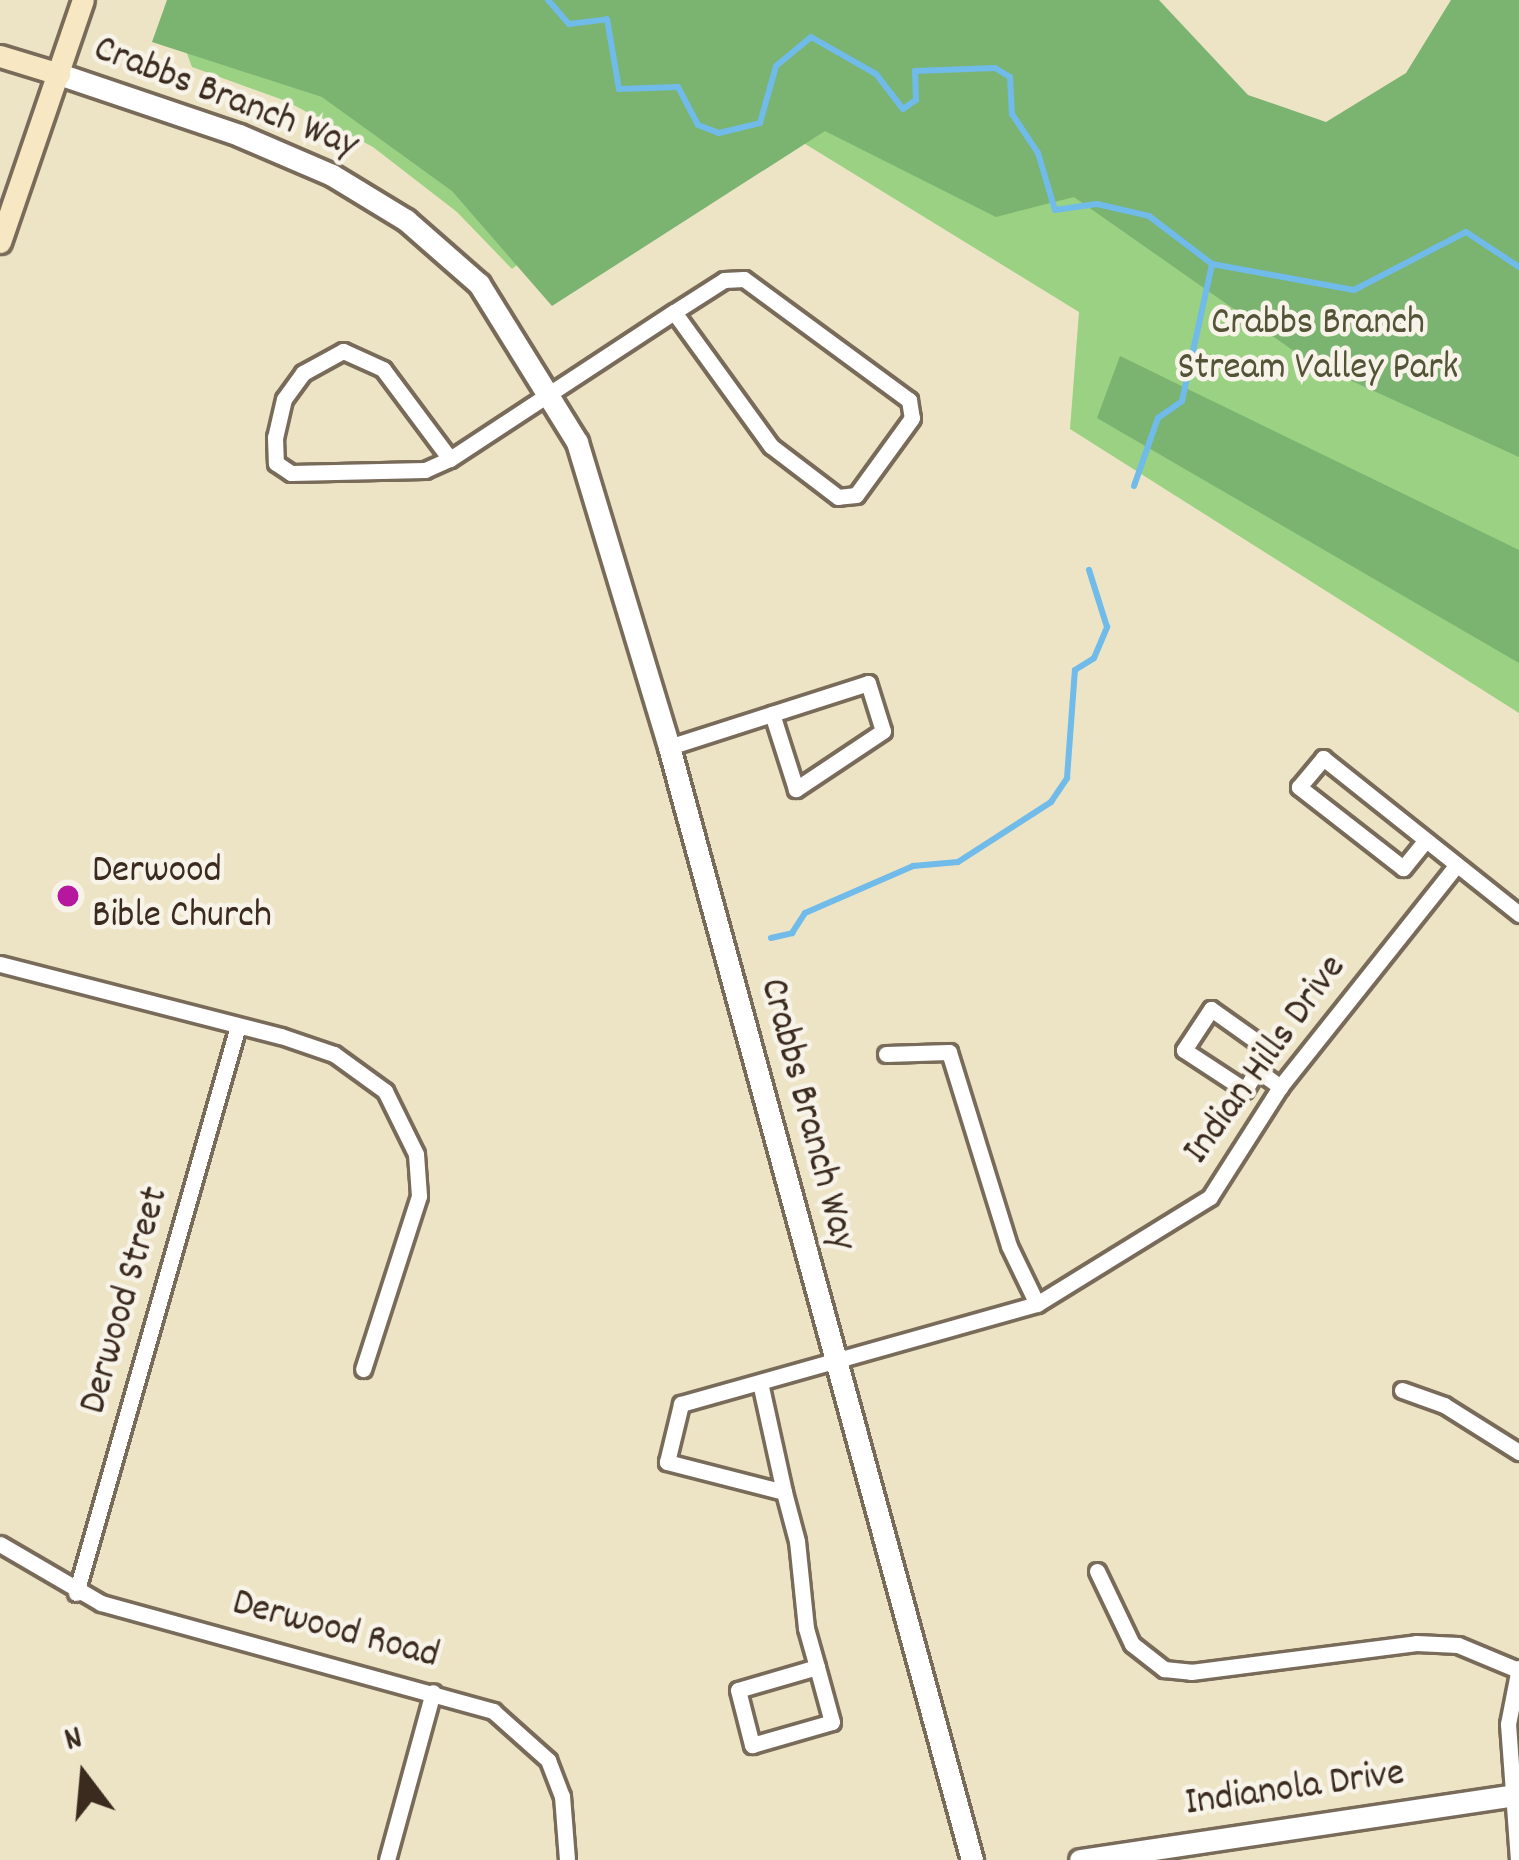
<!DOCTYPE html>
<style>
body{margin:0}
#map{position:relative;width:1519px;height:1860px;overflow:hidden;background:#ede4c6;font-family:Dekko,sans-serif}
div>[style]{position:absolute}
.green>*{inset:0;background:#9ad183}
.forest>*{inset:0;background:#7bb371}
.stream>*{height:6px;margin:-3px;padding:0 3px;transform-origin:3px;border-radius:3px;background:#70bbe9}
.roads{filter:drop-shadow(3px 0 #796b59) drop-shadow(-3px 0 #796b59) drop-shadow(0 3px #796b59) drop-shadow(0 -3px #796b59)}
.minor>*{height:15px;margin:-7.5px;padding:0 7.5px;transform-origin:7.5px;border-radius:7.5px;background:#fff}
.tertiary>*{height:21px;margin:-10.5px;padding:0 10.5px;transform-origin:10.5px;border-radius:10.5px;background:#fff}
.secondary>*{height:21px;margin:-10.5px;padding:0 10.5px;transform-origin:10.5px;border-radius:10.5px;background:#f7e8c3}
.dots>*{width:33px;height:33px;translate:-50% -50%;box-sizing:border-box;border:6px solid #f7f3e8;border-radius:50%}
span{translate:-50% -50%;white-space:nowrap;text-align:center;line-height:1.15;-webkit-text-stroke:9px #f7f3e8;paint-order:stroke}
.street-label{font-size:39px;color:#3b2a1e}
.park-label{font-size:39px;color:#535437}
.poi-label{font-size:39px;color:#3b2a1e}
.left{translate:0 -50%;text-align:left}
.north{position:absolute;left:24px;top:1716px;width:120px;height:120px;-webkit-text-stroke:9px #f7f3e8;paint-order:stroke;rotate:344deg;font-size:33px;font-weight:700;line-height:48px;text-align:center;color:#3b2a1e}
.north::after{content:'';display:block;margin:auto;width:42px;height:54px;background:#3b2a1e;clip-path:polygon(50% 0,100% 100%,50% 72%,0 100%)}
</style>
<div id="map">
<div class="green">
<i style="clip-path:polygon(190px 0,1301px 148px,1519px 0,1519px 713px,1070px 429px,1079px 312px,802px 142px,616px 186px,512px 269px,457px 212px,373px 147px,286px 101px,192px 67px,179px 32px)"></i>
</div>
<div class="forest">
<i style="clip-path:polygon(167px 0,1159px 0,1248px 95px,1326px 122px,1406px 73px,1451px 0,1519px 0,1519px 457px,1308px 361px,1074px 197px,996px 217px,825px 131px,552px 306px,452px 191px,322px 97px,152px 42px)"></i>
<i style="clip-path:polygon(1120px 356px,1519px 550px,1519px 663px,1097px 418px)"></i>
</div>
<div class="stream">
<i style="left:548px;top:0;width:32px;rotate:49deg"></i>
<i style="left:569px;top:24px;width:38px;rotate:-7deg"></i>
<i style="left:607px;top:19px;width:71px;rotate:80.3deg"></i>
<i style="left:619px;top:89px;width:59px;rotate:-1.9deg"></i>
<i style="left:678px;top:87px;width:43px;rotate:62.2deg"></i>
<i style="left:698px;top:125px;width:22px;rotate:21deg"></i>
<i style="left:719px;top:133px;width:42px;rotate:-13.7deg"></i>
<i style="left:760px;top:123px;width:59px;rotate:-74.3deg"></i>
<i style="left:776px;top:66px;width:45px;rotate:-39.6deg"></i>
<i style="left:811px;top:37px;width:75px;rotate:29.6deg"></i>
<i style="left:876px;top:74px;width:44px;rotate:52.4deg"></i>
<i style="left:903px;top:109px;width:16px;rotate:-35deg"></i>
<i style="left:916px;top:100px;width:29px;rotate:-92deg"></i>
<i style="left:915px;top:71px;width:80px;rotate:-2.1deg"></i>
<i style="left:995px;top:68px;width:17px;rotate:31deg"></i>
<i style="left:1010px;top:77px;width:37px;rotate:87deg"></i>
<i style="left:1012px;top:114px;width:47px;rotate:56.3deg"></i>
<i style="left:1038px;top:153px;width:59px;rotate:73.4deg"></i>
<i style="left:1055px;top:210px;width:42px;rotate:-8.1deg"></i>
<i style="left:1097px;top:204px;width:53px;rotate:13deg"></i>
<i style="left:1149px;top:216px;width:79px;rotate:37.3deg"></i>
<i style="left:1212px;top:264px;width:144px;rotate:10.4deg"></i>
<i style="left:1354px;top:290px;width:126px;rotate:-27.4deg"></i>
<i style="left:1466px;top:232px;width:64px;rotate:33.4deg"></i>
<i style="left:1134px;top:486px;width:72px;rotate:-70.6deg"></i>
<i style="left:1158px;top:418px;width:29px;rotate:-35deg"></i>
<i style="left:1182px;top:401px;width:140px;rotate:-77.6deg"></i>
<i style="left:771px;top:938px;width:22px;rotate:-13deg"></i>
<i style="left:792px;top:933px;width:24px;rotate:-57deg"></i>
<i style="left:805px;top:913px;width:118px;rotate:-23.5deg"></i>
<i style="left:913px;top:866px;width:45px;rotate:-5.1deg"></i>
<i style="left:958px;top:862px;width:111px;rotate:-32.8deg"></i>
<i style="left:1051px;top:802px;width:29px;rotate:-56deg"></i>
<i style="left:1067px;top:778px;width:108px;rotate:-85.8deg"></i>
<i style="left:1075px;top:670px;width:22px;rotate:-32deg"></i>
<i style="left:1094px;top:658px;width:34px;rotate:-67deg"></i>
<i style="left:1107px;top:627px;width:60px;rotate:-107.5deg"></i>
</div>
<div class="roads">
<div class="minor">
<i style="left:744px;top:279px;width:205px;rotate:36.3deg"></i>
<i style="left:909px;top:400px;width:18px;rotate:81deg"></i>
<i style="left:912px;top:418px;width:95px;rotate:126deg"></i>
<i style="left:856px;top:495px;width:18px;rotate:174deg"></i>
<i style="left:838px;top:497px;width:84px;rotate:-142.7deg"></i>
<i style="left:771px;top:446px;width:165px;rotate:-125.9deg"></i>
<i style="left:674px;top:312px;width:59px;rotate:-32.6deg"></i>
<i style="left:724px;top:280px;width:20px;rotate:-3deg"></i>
<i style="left:450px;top:459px;width:112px;rotate:-126.7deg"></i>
<i style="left:383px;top:369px;width:44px;rotate:-155.8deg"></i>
<i style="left:343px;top:351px;width:46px;rotate:151.2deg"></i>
<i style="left:303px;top:373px;width:32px;rotate:126deg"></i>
<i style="left:284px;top:399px;width:39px;rotate:103deg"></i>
<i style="left:275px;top:437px;width:26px;rotate:88deg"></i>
<i style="left:276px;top:463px;width:18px;rotate:34deg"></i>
<i style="left:291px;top:473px;width:134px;rotate:-1.3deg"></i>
<i style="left:425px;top:470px;width:27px;rotate:-24deg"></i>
<i style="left:450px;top:459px;width:268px;rotate:-33.3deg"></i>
<i style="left:669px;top:747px;width:209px;rotate:-17.8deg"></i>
<i style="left:868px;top:683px;width:50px;rotate:72.6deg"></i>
<i style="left:883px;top:731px;width:105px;rotate:146.3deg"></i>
<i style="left:796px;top:789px;width:79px;rotate:-107.7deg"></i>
<i style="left:1425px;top:841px;width:35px;rotate:129deg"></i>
<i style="left:1403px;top:868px;width:132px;rotate:-142.1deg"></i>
<i style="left:1299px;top:787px;width:38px;rotate:-50deg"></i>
<i style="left:1323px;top:758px;width:251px;rotate:38.5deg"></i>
<i style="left:0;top:964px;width:290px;rotate:14.4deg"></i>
<i style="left:281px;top:1036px;width:56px;rotate:18.8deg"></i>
<i style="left:334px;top:1054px;width:63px;rotate:36deg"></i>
<i style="left:385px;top:1091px;width:70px;rotate:63.8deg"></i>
<i style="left:416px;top:1154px;width:42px;rotate:85.9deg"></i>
<i style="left:419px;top:1196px;width:182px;rotate:107.9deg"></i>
<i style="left:886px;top:1054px;width:63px;rotate:-1.8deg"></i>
<i style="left:949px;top:1052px;width:203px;rotate:72.8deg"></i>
<i style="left:1009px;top:1246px;width:64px;rotate:64.2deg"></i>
<i style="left:1257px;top:1070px;width:23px;rotate:121deg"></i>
<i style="left:1245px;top:1090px;width:73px;rotate:-146.7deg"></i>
<i style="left:1184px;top:1050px;width:49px;rotate:-56.6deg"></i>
<i style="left:1211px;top:1009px;width:72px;rotate:35.4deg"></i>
<i style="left:1270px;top:1051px;width:23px;rotate:124deg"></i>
<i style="left:1257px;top:1070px;width:29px;rotate:36deg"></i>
<i style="left:761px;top:1387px;width:107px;rotate:77.6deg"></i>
<i style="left:1402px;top:1390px;width:45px;rotate:19.7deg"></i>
<i style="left:1444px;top:1405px;width:89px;rotate:32.1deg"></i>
<i style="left:0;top:1544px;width:117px;rotate:30.3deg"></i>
<i style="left:101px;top:1603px;width:407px;rotate:15.4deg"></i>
<i style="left:493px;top:1711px;width:74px;rotate:41.7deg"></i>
<i style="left:548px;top:1760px;width:39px;rotate:69deg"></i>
<i style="left:562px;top:1796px;width:64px;rotate:85.5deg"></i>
<i style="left:1097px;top:1571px;width:81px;rotate:64.4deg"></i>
<i style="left:1132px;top:1644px;width:41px;rotate:38deg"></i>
<i style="left:1164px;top:1669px;width:27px;rotate:6deg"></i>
<i style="left:1191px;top:1672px;width:227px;rotate:-7.3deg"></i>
<i style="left:1416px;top:1643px;width:42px;rotate:2.7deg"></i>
<i style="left:1458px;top:1645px;width:65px;rotate:22.6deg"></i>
<i style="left:76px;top:1593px;width:590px;rotate:-74.05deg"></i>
<i style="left:817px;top:1667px;width:82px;rotate:163.8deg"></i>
<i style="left:738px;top:1690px;width:57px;rotate:75.7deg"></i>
<i style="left:752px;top:1745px;width:83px;rotate:-16deg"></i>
<i style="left:832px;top:1722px;width:57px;rotate:-105.3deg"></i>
<i style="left:817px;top:1667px;width:41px;rotate:-105.8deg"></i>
<i style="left:806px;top:1628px;width:87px;rotate:-95.9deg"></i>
<i style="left:797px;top:1541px;width:51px;rotate:-104.9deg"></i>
<i style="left:784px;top:1492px;width:121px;rotate:-165.6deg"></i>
<i style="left:667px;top:1462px;width:60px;rotate:-76.4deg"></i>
<i style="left:681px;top:1404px;width:370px;rotate:-15.7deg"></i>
<i style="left:1037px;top:1304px;width:203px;rotate:-31.7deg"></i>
<i style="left:1210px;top:1197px;width:130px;rotate:-57.5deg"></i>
<i style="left:1280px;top:1087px;width:283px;rotate:-51.5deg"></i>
<i style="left:387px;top:1860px;width:174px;rotate:-74.7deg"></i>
<i style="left:1518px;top:1860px;width:136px;rotate:-94.2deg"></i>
<i style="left:1508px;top:1724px;width:57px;rotate:-78.9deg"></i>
</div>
<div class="tertiary">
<i style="left:59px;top:74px;width:190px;rotate:18.7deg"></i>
<i style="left:239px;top:135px;width:101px;rotate:23.3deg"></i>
<i style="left:332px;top:175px;width:87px;rotate:31.3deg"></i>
<i style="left:406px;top:220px;width:97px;rotate:41.2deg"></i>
<i style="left:479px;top:284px;width:186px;rotate:58.2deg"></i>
<i style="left:577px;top:442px;width:319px;rotate:73.2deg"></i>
<i style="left:669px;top:747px;width:1154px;rotate:74.77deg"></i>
<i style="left:1080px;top:1860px;width:444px;rotate:-8.5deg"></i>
</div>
<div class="secondary">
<i style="left:0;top:56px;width:62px;rotate:17deg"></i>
<i style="left:0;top:242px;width:256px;rotate:-71.1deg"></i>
</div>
</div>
<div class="dots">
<i style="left:68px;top:896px;background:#b5179e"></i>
</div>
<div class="street-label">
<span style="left:225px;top:100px;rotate:21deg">Crabbs Branch Way</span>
<span style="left:1267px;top:1061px;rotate:-54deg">Indian Hills Drive</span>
<span style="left:805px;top:1115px;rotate:75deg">Crabbs Branch Way</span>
<span style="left:127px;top:1301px;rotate:-74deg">Derwood Street</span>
<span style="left:335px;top:1632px;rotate:15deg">Derwood Road</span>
<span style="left:1295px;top:1791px;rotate:-8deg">Indianola Drive</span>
</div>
<div class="park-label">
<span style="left:1318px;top:348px">Crabbs Branch<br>Stream Valley Park</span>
</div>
<div class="poi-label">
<span class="left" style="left:92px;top:896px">Derwood<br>Bible Church</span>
</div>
<div class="north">N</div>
</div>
